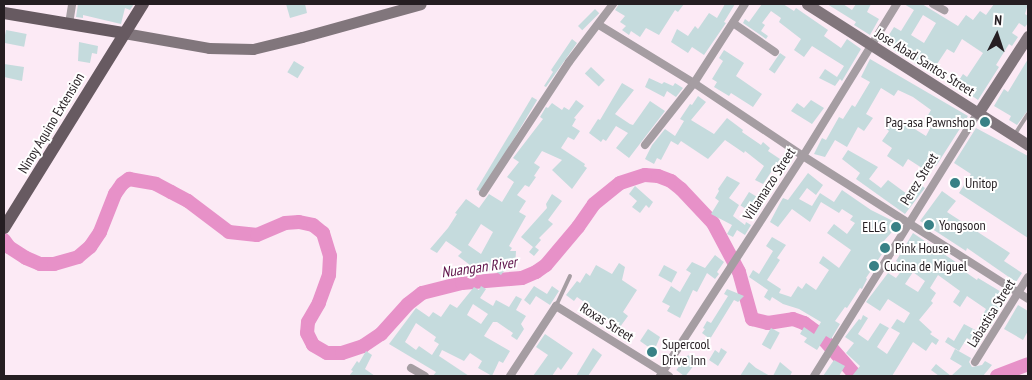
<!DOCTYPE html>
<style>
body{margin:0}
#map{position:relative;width:1032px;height:380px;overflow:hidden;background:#fceaf5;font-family:"PT Sans Narrow",sans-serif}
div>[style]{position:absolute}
.river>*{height:14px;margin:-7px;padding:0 7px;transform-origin:7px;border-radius:7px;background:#e791c8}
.building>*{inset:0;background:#c5dbdd;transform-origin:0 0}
.service>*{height:4px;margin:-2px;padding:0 2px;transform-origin:2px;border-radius:2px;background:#a59da2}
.minor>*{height:8px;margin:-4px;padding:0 4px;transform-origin:4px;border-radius:4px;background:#a59da2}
.secondary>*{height:11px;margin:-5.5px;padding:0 5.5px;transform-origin:5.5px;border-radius:5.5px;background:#81767c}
.primary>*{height:12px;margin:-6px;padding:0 6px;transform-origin:6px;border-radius:6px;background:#675a61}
.dots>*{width:14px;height:14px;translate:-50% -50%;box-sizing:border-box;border:2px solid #fff;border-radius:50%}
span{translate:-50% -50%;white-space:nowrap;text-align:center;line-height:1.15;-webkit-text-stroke:4px #fff;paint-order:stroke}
.street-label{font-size:14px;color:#251e22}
.poi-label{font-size:14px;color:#251e22}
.right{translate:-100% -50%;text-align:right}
.left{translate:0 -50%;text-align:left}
.water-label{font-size:15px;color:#5e1249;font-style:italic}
.frame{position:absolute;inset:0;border:5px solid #251e22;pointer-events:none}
.north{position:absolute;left:972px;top:10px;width:50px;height:50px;-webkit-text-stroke:4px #fff;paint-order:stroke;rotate:4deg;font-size:14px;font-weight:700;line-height:20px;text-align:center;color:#251e22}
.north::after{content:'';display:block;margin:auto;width:18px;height:22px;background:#251e22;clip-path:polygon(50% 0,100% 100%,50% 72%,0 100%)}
</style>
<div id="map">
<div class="river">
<i style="left:4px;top:240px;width:9px;rotate:54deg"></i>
<i style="left:9px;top:247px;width:20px;rotate:33deg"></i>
<i style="left:26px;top:258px;width:15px;rotate:23deg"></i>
<i style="left:40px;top:264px;width:14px"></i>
<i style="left:54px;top:264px;width:25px;rotate:-16deg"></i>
<i style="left:78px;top:257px;width:16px;rotate:-40deg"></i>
<i style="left:90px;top:247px;width:18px;rotate:-56deg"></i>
<i style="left:100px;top:232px;width:41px;rotate:-68.5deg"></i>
<i style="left:115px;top:194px;width:12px;rotate:-55deg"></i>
<i style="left:122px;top:184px;width:9px;rotate:-36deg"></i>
<i style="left:129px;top:179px;width:27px;rotate:10deg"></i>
<i style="left:156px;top:184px;width:17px;rotate:28deg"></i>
<i style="left:171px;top:192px;width:19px;rotate:28deg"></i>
<i style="left:188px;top:201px;width:51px;rotate:37.1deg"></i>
<i style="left:229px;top:232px;width:28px;rotate:6deg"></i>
<i style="left:257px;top:235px;width:30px;rotate:-23deg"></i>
<i style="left:285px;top:223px;width:14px;rotate:-4deg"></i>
<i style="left:299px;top:222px;width:14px;rotate:12deg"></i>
<i style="left:313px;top:225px;width:13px;rotate:39deg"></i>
<i style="left:323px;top:233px;width:24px;rotate:73deg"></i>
<i style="left:330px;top:256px;width:19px;rotate:93deg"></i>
<i style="left:329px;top:275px;width:30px;rotate:110deg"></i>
<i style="left:319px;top:303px;width:22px;rotate:120deg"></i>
<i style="left:308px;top:322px;width:11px;rotate:95deg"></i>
<i style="left:307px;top:333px;width:13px;rotate:63deg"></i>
<i style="left:313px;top:345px;width:16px;rotate:30deg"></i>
<i style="left:327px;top:353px;width:15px"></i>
<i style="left:342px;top:353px;width:22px;rotate:-18deg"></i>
<i style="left:363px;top:346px;width:22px;rotate:-34deg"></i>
<i style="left:381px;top:334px;width:40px;rotate:-48deg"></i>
<i style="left:408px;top:304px;width:18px;rotate:-38deg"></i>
<i style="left:422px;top:293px;width:41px;rotate:-14deg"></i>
<i style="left:462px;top:283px;width:60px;rotate:-4.8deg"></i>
<i style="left:522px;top:278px;width:15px;rotate:-23deg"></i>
<i style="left:536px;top:272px;width:12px;rotate:-35deg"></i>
<i style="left:546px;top:265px;width:50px;rotate:-49.9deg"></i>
<i style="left:578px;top:227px;width:28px;rotate:-55deg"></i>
<i style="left:594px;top:204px;width:33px;rotate:-39deg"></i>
<i style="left:620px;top:183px;width:26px;rotate:-18deg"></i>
<i style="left:645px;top:175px;width:13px;rotate:4deg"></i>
<i style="left:658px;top:176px;width:14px;rotate:21deg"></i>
<i style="left:671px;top:181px;width:13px;rotate:39deg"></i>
<i style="left:681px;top:189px;width:47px;rotate:46.7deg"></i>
<i style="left:713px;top:223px;width:55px;rotate:62deg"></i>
<i style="left:739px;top:272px;width:49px;rotate:74.5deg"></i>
<i style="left:752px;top:319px;width:16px;rotate:14deg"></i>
<i style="left:768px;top:323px;width:25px;rotate:-9deg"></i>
<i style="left:793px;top:319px;width:12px;rotate:20deg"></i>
<i style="left:804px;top:323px;width:19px;rotate:36deg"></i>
<i style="left:819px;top:334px;width:56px;rotate:48.6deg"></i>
<i style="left:997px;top:376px;width:33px;rotate:-21deg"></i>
</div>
<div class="building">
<i style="clip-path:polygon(78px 4px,134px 4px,130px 10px,125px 8px,121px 24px,83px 15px,83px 18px,76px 17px)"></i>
<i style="clip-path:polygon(286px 4px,305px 4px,307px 13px,290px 18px)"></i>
<i style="clip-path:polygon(619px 4px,684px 4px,678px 12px,675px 10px,659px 35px,646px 28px,640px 37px,631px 31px,629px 35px,622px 30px,626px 26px,620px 22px,625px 16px,615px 10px)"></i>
<i style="clip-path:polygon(725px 4px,735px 4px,724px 22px,726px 23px,704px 55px,692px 47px,688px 53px,671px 42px,677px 29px,688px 36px,695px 26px,698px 29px,709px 13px,717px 18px)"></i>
<i style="clip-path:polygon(762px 4px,783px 4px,794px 11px,796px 8px,828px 30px,824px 36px,841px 48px,847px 39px,861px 49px,842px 81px,840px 79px,835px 86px,819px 78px,825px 69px,837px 77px,844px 66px,812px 46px,804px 57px,794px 50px,801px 39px,779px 22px,781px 18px,771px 11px,762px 23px,765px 25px,761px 31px,768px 36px,766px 39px,743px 23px,745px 19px,749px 22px)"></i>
<i style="clip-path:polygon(827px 4px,843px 4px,852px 10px,856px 4px,871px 4px,867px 12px,879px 19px,870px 35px,854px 25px,856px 22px)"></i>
<i style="clip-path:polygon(evenodd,904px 4px,922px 4px,958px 26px,966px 15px,973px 20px,980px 11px,986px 15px,994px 4px,1028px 4px,1025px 14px,1028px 16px,1028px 23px,1025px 27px,1019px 23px,1012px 33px,1018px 37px,1012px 46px,1009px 44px,996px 65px,999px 67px,978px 100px,956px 85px,963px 74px,967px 77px,983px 53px,962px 39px,954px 53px,947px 49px,931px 73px,890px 48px,892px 45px,885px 41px,894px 27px,901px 31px,914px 10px,904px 4px,923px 15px,936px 23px,924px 43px,911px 35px,923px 15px)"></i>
<i style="left:595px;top:9px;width:6px;height:24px;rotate:45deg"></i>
<i style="left:6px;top:30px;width:21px;height:13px;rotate:11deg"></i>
<i style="clip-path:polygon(572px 39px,577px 43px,546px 87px,544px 86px,553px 72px,551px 70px)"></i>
<i style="clip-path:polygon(79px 42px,98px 46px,97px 54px,92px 53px,90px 63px,78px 61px)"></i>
<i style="clip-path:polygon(724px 50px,744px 63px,736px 76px,762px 94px,753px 107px,731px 93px,729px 96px,714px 87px,717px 82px,712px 79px,723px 61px,719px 58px)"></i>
<i style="left:780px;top:53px;width:7px;height:20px;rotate:34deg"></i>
<i style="clip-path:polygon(870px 59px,968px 116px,936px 166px,927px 160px,922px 168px,908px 159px,903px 167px,887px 156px,892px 148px,882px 141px,889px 131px,884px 127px,890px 122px,899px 132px,905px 123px,926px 136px,934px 121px,927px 117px,931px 110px,913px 97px,898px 90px,894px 96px,881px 88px,866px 114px,873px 118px,864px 131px,858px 127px,847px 147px,835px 140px,825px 157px,814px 154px,822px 138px,826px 140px,839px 117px,843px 119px,852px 105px,855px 107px,870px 82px,861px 77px)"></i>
<i style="clip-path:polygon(1028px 59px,1028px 110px,1017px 125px,1009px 120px,1011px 116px,994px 106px,1004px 89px,1008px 92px)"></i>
<i style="left:294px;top:61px;width:12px;height:13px;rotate:31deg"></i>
<i style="clip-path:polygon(4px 64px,24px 67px,22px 81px,4px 77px)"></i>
<i style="left:591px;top:67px;width:19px;height:9px;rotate:43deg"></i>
<i style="clip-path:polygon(649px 78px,662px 84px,664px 82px,673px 86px,675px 83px,683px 88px,676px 97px,667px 91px,664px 97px,645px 87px)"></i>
<i style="clip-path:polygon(622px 83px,634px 90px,615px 114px,630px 124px,633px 125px,650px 101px,665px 111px,629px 158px,616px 148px,628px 133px,616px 126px,606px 141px,603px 139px,601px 142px,589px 133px,598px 119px,600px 120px)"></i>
<i style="clip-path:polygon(698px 96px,706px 102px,691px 120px,714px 134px,727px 118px,743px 130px,742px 132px,761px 145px,763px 142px,770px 148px,768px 151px,780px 159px,763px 184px,755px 180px,764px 166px,745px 151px,744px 153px,725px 140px,708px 159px,681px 141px,678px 145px,671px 141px,661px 160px,657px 158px,654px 164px,645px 159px,652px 145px,665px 129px,675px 136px,684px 121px,680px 119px,690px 104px,692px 105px)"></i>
<i style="left:532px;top:97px;width:6px;height:108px;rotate:31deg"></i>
<i style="clip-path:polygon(evenodd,576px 100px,584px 106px,574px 118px,576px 119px,572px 126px,580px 131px,574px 140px,568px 137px,561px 148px,585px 164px,584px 166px,587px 168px,572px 189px,552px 170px,562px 160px,542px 151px,534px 163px,540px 167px,534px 176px,536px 177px,529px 187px,525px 185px,517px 195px,526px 201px,519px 212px,526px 216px,509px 246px,512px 248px,510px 251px,516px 251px,515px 267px,507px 267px,501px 275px,492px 269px,485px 272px,478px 271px,458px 256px,462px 252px,446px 241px,437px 253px,430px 249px,448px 228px,457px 214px,455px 213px,466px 199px,479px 208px,489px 194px,502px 202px,514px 182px,507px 177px,519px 162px,513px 158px,543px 119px,540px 117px,546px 107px,548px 108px,552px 103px,562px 110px,564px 107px,569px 110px,576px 100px,481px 224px,493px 232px,481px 254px,468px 245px,481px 224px)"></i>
<i style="clip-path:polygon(811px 100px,824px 108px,812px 124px,791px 111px,797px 103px,804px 108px)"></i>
<i style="clip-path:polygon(976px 128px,1028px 156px,1028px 238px,959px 193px,971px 174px,954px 163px)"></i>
<i style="clip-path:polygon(848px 150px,878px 167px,869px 179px,881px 188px,888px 180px,907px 194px,917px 182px,925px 188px,905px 214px,856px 179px,860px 173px,842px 159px)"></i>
<i style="clip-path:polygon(808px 173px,823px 185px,816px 195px,807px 188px,799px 199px,810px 205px,812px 206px,820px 193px,834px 202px,842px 190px,871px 210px,899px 224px,883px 242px,888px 245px,866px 278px,867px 279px,862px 289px,860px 288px,847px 308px,845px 307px,835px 321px,840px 324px,831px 339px,826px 336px,817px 350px,804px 342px,807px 338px,800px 334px,804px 327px,814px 334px,821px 322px,799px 309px,783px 304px,772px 297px,770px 301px,764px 297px,768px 290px,749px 277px,753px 270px,759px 274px,773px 251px,766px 246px,772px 237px,786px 245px,777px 258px,780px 260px,767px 280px,781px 289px,779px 293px,791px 297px,798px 286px,802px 289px,806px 283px,816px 290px,829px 270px,819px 263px,823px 256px,839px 268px,851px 250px,827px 233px,834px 224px,847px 234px,855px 223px,850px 220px,853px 216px,842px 209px,839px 213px,821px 202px,810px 222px,792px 209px,778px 227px,770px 222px,780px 203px,783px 198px,788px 200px)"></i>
<i style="clip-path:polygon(727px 176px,740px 183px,729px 198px,739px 205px,733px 216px,745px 225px,746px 222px,751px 225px,745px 235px,737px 230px,733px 237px,727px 234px,732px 225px,711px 214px,719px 201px,715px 198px,719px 191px,718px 189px)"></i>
<i style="clip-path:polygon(635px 186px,653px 202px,649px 208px,646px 205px,640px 213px,632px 207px,637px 201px,629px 194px)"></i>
<i style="clip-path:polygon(942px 191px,956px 201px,947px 212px,1010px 253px,1004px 261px,1022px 273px,1016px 282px,967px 248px,966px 251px,920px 221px)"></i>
<i style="left:749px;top:192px;width:19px;height:16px;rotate:32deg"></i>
<i style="clip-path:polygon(552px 194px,562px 201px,548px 220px,553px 224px,539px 238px,541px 240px,535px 247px,539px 250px,534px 256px,529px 252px,533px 247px,521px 237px,547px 208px,546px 204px)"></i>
<i style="clip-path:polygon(evenodd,913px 233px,960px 265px,958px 267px,977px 280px,978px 278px,1008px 296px,993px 318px,995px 319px,991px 326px,980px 320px,986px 309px,967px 296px,960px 307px,953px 302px,960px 291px,938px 275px,930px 288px,936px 293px,931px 301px,933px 303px,919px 320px,932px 332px,930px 334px,939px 340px,936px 345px,932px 342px,926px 351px,913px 342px,892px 376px,852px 376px,860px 366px,846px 353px,854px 343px,845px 337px,859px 319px,861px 320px,863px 315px,868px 318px,858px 334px,868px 341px,880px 323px,889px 328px,877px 347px,887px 354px,900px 333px,891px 328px,897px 319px,904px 323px,910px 313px,888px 299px,880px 311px,866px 302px,888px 273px,896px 278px,905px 266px,896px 261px,913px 233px,913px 272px,925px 281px,918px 292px,905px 284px,913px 272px)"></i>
<i style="clip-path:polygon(715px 255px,724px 262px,717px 272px,719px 274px,715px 279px,707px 273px,697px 292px,693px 290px,680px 318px,667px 311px,670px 306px,662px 302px,671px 286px,680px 292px,691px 273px,686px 270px,692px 262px,705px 268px)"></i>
<i style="clip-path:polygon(619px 263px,625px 267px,622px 280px,637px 290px,623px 312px,628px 316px,620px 327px,577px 297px,574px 301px,566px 295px,577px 281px,580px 283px,586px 273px,590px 276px,596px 265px,612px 274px)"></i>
<i style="left:664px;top:265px;width:15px;height:12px;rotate:28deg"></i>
<i style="clip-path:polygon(evenodd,481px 286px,486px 289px,480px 298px,493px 306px,496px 300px,509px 307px,516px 296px,522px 299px,516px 310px,526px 316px,521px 324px,524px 329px,517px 340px,511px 336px,513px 333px,497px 322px,493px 322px,484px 336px,510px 351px,503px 363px,499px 361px,492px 376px,478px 368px,482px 361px,470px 353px,464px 361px,442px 350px,439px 356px,469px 376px,433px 376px,436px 372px,389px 344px,416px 308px,429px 317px,433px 312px,441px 317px,450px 304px,457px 308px,474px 287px,479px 290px,481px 286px,473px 304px,488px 314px,481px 324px,467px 315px,473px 304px,481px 286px,416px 323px,436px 337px,434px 341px,439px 344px,432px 355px,419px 346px,416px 350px,405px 342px,416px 323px)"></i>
<i style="clip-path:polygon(534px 286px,547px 294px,552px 286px,559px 291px,550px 305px,536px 296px,530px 305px,524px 300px)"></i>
<i style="clip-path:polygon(727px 289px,744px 296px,738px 302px,734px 300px,710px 339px,702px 333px,705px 329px,703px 328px,707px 321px,711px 323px,728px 296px,724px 294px)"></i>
<i style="clip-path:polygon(1018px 305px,1028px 311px,1028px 331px,1023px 340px,1004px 329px)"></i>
<i style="clip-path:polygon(964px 324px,981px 333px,975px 343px,967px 338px,959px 351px,945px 342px,948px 337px,954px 341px)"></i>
<i style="left:771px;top:328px;width:10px;height:19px;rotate:29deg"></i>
<i style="clip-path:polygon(648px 329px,660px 337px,654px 351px,640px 341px)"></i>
<i style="clip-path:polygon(545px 334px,573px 353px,561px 370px,558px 367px,552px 376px,533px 376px,548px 355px,536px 347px)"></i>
<i style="clip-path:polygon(593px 348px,602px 355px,588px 376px,576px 376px)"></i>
<i style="clip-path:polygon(721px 348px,727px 352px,718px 366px,709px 360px,715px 350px,719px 353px)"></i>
<i style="clip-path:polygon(955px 349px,971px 358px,969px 362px,972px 367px,982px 365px,985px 361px,992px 365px,983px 376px,939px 376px,931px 370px,936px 364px,951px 376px,962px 366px,950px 359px)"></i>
<i style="clip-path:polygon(366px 351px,372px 355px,365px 369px,375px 376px,349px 376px,353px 371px,351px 370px,357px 361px,359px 363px)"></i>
<i style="left:688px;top:355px;width:11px;height:19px;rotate:38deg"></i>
<i style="clip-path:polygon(834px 360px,845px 366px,839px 376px,823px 376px)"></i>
<i style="clip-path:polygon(749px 362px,756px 368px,770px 376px,740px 376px)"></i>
<i style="clip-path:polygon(780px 362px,792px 372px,790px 376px,773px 376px)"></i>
</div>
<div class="service">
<i style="left:1015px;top:134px;width:24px;rotate:-57deg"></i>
<i style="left:556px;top:306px;width:33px;rotate:-65deg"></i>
</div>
<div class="minor">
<i style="left:933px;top:4px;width:13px;rotate:29deg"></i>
<i style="left:733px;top:23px;width:51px;rotate:34.6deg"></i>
<i style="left:69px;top:24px;width:20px;rotate:-81deg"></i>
<i style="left:599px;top:25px;width:111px;rotate:31.4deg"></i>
<i style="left:694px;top:83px;width:131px;rotate:33.8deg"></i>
<i style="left:803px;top:156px;width:267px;rotate:32.4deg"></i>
<i style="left:645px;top:145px;width:79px;rotate:-51.7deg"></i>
<i style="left:694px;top:83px;width:94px;rotate:-57.2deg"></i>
<i style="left:483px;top:193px;width:157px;rotate:-56.7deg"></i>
<i style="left:569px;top:62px;width:73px;rotate:-52.8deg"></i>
<i style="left:975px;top:362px;width:100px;rotate:-58.1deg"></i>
<i style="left:411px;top:368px;width:16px;rotate:30deg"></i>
<i style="left:510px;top:376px;width:84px;rotate:-56.7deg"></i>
<i style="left:556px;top:306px;width:133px;rotate:31.8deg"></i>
<i style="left:660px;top:376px;width:262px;rotate:-57deg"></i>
<i style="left:803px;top:156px;width:179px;rotate:-58.3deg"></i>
<i style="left:814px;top:376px;width:310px;rotate:-58.1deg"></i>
</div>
<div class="secondary">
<i style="left:807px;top:4px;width:262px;rotate:32.5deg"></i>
<i style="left:124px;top:33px;width:86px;rotate:10deg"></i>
<i style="left:209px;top:48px;width:44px;rotate:1.3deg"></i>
<i style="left:253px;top:49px;width:50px;rotate:-13.8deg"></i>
<i style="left:302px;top:37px;width:123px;rotate:-15.5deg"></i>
<i style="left:978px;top:113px;width:92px;rotate:-57deg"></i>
</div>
<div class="primary">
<i style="left:4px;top:13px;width:122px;rotate:9.5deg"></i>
<i style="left:4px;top:228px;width:264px;rotate:-58.2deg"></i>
</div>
<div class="dots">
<i style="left:985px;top:122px;background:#388186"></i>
<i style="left:955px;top:183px;background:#388186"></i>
<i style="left:929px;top:225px;background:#388186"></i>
<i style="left:896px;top:227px;background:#388186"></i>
<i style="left:885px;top:248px;background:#388186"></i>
<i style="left:874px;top:266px;background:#388186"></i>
<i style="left:652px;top:352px;background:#388186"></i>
</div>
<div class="street-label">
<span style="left:925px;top:62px;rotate:32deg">Jose Abad Santos Street</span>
<span style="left:51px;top:123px;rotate:-59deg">Ninoy Aquino Extension</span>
<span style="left:919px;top:179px;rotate:-58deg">Perez Street</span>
<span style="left:769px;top:184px;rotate:-57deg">Villamarzo Street</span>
<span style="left:991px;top:313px;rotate:-58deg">Labastisa Street</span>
<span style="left:607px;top:322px;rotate:32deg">Roxas Street</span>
</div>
<div class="poi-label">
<span class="right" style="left:975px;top:122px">Pag-asa Pawnshop</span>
<span class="left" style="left:965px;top:183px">Unitop</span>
<span class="left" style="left:939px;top:225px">Yongsoon</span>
<span class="right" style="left:886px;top:227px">ELLG</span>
<span class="left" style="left:895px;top:248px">Pink House</span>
<span class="left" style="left:884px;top:266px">Cucina de Miguel</span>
<span class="left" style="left:662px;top:352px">Supercool<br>Drive Inn</span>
</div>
<div class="water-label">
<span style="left:479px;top:267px;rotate:-8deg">Nuangan River</span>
</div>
<div class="frame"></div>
<div class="north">N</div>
</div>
